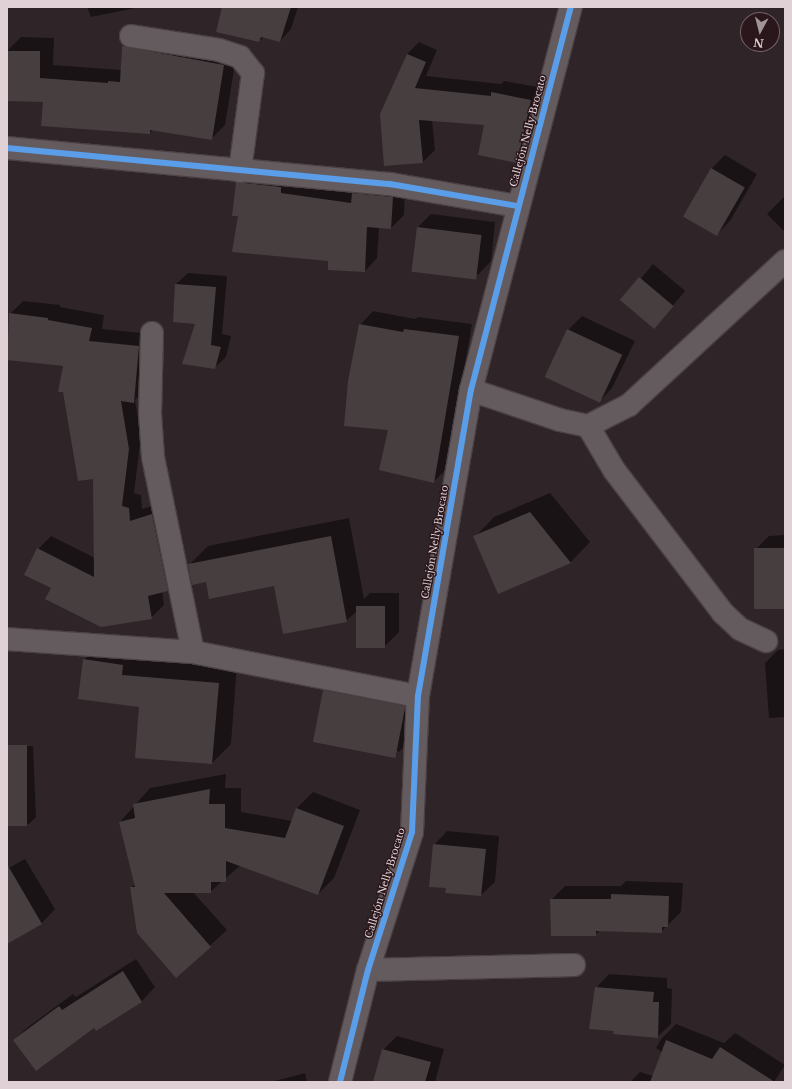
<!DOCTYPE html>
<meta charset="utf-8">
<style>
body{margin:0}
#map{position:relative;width:792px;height:1089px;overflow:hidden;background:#2f2528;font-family:"Libre Baskerville",serif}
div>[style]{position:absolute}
.shadow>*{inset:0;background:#0007;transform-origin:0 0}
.building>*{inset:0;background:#473e40;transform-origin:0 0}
.roads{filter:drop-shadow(1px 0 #4b4144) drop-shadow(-1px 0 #4b4144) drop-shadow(0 1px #4b4144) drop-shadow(0 -1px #4b4144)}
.minor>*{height:22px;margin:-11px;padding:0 11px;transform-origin:11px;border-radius:11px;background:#645b5e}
.cycleway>*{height:6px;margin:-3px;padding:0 3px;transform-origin:3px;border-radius:3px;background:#5a9eea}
span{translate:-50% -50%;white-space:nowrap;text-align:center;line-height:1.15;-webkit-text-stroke:3px #2a171c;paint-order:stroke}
.street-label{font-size:10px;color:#dfd1d5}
.frame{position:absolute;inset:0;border:8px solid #dfd1d5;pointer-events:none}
.north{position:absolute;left:740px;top:12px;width:40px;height:40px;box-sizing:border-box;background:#2a171c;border:1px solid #726166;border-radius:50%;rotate:187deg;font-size:11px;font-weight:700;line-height:16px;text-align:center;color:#dfd1d5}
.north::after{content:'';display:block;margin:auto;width:14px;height:18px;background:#a19598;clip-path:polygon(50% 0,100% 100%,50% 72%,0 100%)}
</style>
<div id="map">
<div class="shadow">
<i style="clip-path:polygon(87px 7px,140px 7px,91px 17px)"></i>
<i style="clip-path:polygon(223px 7px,298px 7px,291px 29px,280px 41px,264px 37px,259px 41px)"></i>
<i style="clip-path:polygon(136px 33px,237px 51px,225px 125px,212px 138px,153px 129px,150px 133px,44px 101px,7px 100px,7px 51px,21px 37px,54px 38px,53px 65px,121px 70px,122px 46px)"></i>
<i style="clip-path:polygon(419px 42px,437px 50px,426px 76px,501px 84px,504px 81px,543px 88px,529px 150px,517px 162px,486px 124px,432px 120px,435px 150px,423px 162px,407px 54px)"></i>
<i style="clip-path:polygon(725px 155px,757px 174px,730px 221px,716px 235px,684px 216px,712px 168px)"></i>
<i style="clip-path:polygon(249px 170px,405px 185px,404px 215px,391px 228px,379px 227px,377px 258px,365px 271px,329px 260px,239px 215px,237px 183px)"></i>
<i style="clip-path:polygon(785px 196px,785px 232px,767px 214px)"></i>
<i style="clip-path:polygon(431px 214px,495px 222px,491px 261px,478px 275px,418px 227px)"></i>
<i style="left:653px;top:264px;width:42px;height:49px;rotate:40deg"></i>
<i style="clip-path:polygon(188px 273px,227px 276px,222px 334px,231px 336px,226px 357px,214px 368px,196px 323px,176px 284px)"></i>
<i style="clip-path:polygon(23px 301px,60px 305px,60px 307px,104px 315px,102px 329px,152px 334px,146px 389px,135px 400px,141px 436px,134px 493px,141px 495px,142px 509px,165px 502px,180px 577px,167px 590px,162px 591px,164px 605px,151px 618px,38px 549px,51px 536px,95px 558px,94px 478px,64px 366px,7px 359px,10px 314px)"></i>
<i style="clip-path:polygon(373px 311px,415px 319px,418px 317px,472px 324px,447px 469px,433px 482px,389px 429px,360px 325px)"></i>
<i style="clip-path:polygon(582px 316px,635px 341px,612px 388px,599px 402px,568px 330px)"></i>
<i style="clip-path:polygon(550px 493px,590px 542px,571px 562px,499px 593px,475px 537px,494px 517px)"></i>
<i style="clip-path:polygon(349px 518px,364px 599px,370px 593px,399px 593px,399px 632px,385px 646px,357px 611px,346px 621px,275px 585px,207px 581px,189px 565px,208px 546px)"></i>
<i style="clip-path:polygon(785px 535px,785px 608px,755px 550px,769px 536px)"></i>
<i style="clip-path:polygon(103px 641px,237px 664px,231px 744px,212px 763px,140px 706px,84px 660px)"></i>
<i style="clip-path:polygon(785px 649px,785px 717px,769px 718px,765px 663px,778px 650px)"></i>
<i style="clip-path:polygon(344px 671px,424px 687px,419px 732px,399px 752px,324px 691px)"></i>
<i style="clip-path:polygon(7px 746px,33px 746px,36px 817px,29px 824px,7px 825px)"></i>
<i style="clip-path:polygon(226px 774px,225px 788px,241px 788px,241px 812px,292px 821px,297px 808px,313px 792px,360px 810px,334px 878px,318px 894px,241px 865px,210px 892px,193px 892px,227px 930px,176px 977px,131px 888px,135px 884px,120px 822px,150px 788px)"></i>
<i style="clip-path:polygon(447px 831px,499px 836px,495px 882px,481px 895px,447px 887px,434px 845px)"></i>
<i style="clip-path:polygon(25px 859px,55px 909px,42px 923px,7px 943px,7px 869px)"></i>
<i style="clip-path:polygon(626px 881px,683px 883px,681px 912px,661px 932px,600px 930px,595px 935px,551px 900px,565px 886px,621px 886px)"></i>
<i style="clip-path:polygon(136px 959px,155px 987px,142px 1001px,96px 1030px,94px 1027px,14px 1040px,28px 1027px,73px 994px,76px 997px)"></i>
<i style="clip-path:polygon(609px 974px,667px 978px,667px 988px,672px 989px,671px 1024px,657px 1037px,596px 988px)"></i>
<i style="clip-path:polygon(676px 1024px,724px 1043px,735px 1033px,785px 1065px,774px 1082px,630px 1082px,640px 1072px,653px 1076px,662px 1052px,656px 1048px,661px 1039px)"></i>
<i style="clip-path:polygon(397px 1036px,444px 1049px,435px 1082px,374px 1082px,383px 1050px)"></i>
<i style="clip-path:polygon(305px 1073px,307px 1082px,271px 1082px)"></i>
</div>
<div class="building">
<i style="clip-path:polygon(222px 7px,291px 7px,280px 42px,261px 37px,259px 42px,216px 32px)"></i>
<i style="clip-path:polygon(122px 46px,224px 65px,212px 140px,150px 130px,150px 134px,41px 126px,43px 102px,7px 101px,7px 51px,40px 51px,40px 78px,108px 83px,108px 81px,120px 82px)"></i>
<i style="clip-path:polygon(407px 54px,426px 62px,415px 88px,491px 96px,491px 92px,531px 100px,517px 163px,478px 155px,484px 125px,419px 120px,423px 163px,384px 166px,380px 114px)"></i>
<i style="left:711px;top:168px;width:39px;height:56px;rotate:30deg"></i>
<i style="clip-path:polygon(236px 182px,281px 187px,281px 193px,351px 203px,352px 193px,393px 197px,391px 229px,367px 227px,365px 272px,328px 270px,328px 261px,232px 252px,238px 216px,232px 216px)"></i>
<i style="left:417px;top:227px;width:65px;height:45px;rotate:7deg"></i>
<i style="left:639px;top:277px;width:45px;height:30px;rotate:40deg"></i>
<i style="clip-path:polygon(175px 284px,216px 287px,211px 345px,221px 347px,215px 369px,182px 364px,195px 324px,173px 322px)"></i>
<i style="clip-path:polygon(9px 313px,48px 318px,48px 320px,92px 328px,89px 341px,139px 346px,134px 403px,121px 401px,129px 449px,122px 506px,129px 508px,130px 521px,152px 514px,168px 591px,148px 596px,152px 619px,101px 627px,45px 599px,51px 588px,24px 575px,37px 548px,94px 577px,93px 479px,78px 481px,63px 392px,58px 392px,63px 366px,7px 360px)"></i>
<i style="clip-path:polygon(359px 324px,403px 332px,404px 329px,459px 336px,434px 483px,379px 470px,388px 430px,344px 426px,348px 381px)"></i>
<i style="left:567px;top:329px;width:61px;height:53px;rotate:25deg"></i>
<i style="clip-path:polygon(530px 512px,571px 563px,498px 594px,473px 536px)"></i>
<i style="clip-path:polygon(331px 536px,347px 622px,283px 634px,274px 586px,209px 599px,206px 582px,192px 585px,188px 564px)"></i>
<i style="left:785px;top:548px;width:61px;height:31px;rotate:90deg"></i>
<i style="left:356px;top:606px;width:29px;height:42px"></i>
<i style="clip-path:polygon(83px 659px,123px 665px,122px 675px,219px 683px,212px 764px,135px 758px,139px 707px,78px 699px)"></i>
<i style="left:323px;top:690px;width:84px;height:53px;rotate:11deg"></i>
<i style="left:7px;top:745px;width:20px;height:81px"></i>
<i style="clip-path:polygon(210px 789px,209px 804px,225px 804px,225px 828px,285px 838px,296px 808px,344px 826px,318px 895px,226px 861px,226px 882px,211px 882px,211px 893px,164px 893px,211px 947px,176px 978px,137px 933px,130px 887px,135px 887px,119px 822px,135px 818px,133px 804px)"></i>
<i style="clip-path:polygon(433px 844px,486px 849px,481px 896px,445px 893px,446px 888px,429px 887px)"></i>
<i style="clip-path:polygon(7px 864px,42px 924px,7px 944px)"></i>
<i style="clip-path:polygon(611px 894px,669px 896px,668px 927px,662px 927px,662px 933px,596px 931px,596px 936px,551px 936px,550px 899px,611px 899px)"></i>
<i style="clip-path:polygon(123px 971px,142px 1002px,96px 1031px,94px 1028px,36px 1071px,13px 1040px,59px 1006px,62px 1010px)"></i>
<i style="clip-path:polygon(595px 987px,654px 992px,653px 1002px,659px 1002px,658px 1038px,613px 1034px,614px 1031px,589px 1029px)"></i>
<i style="clip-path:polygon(666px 1040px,712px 1059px,720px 1047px,775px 1082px,650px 1082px)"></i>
<i style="clip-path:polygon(382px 1049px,431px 1062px,425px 1082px,373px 1082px)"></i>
</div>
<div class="roads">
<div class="minor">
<i style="left:131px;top:36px;width:89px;rotate:9deg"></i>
<i style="left:219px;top:50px;width:22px;rotate:18deg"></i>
<i style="left:240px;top:57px;width:21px;rotate:51deg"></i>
<i style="left:253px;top:73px;width:99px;rotate:97.6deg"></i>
<i style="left:7px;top:148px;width:385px;rotate:5.4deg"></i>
<i style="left:390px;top:184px;width:130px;rotate:9.8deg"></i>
<i style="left:152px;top:333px;width:80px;rotate:91.4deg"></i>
<i style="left:150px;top:413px;width:44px;rotate:86.1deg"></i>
<i style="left:153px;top:457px;width:199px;rotate:78.4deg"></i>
<i style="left:471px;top:390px;width:94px;rotate:18.6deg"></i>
<i style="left:560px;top:420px;width:29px;rotate:12deg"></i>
<i style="left:588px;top:426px;width:46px;rotate:-27.1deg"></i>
<i style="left:629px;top:405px;width:212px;rotate:-42.7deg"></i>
<i style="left:588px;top:426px;width:51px;rotate:59.4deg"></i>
<i style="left:614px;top:470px;width:180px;rotate:52.7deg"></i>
<i style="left:723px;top:613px;width:23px;rotate:43deg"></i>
<i style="left:740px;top:629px;width:29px;rotate:25deg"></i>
<i style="left:7px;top:639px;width:186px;rotate:4deg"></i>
<i style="left:193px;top:652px;width:229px;rotate:11.1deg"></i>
<i style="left:368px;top:970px;width:206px;rotate:-1.4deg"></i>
<i style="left:340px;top:1082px;width:115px;rotate:-76deg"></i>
<i style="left:368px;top:970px;width:145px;rotate:-72.3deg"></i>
<i style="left:412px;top:832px;width:136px;rotate:-87.5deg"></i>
<i style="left:418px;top:696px;width:311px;rotate:-80.2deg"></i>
<i style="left:471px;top:390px;width:396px;rotate:-75.4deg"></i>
</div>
</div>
<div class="cycleway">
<i style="left:7px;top:148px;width:385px;rotate:5.4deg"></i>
<i style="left:390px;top:184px;width:130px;rotate:9.8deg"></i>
<i style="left:340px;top:1082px;width:115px;rotate:-76deg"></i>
<i style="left:368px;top:970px;width:145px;rotate:-72.3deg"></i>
<i style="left:412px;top:832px;width:136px;rotate:-87.5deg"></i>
<i style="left:418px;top:696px;width:311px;rotate:-80.2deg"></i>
<i style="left:471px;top:390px;width:396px;rotate:-75.4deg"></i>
</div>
<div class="street-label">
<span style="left:528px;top:131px;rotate:-75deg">Callejón Nelly Brocato</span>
<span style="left:435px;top:542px;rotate:-80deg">Callejón Nelly Brocato</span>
<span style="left:385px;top:883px;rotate:-73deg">Callejón Nelly Brocato</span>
</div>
<div class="frame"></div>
<div class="north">N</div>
</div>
